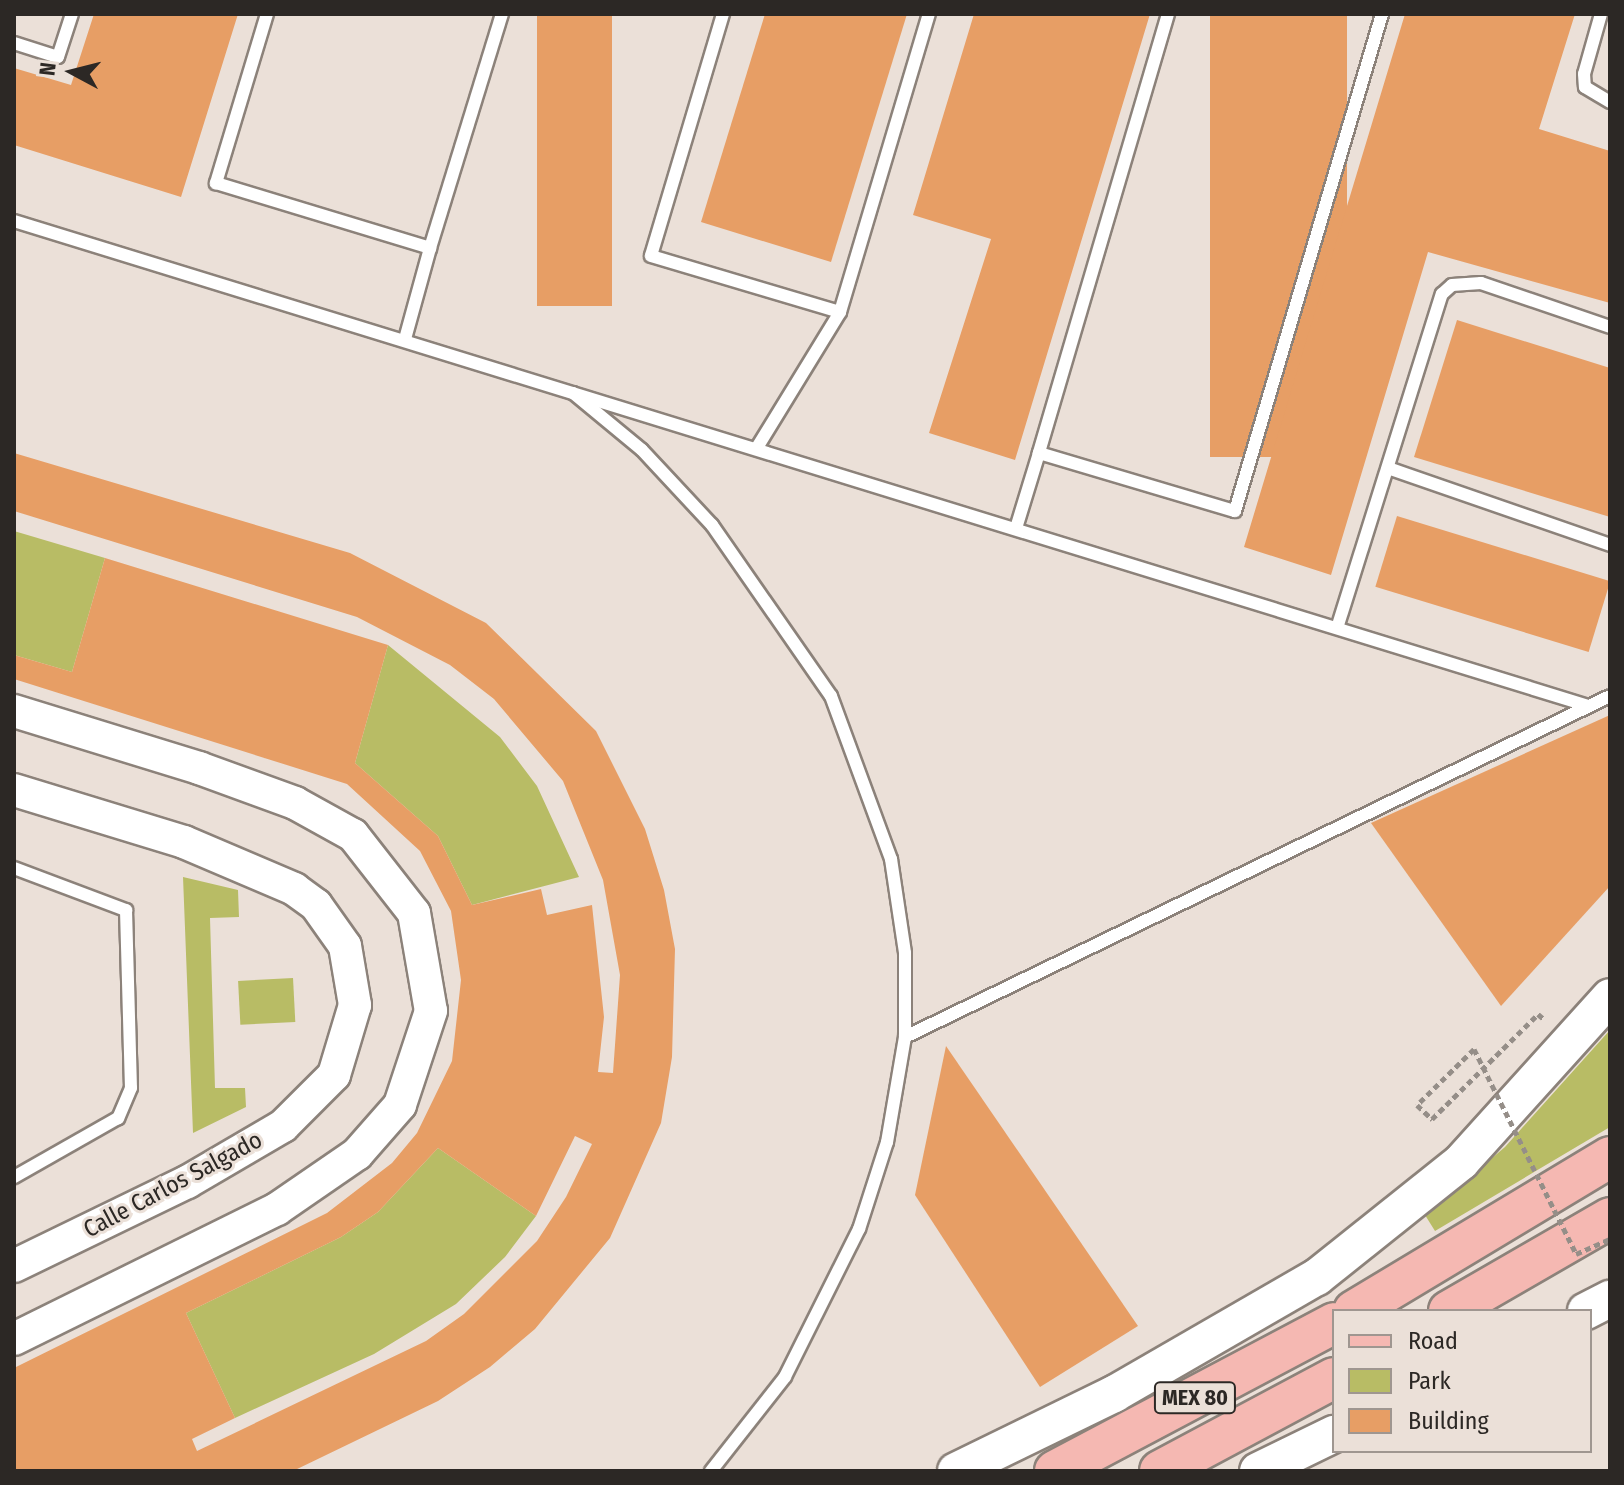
<!DOCTYPE html>
<style>
body{margin:0}
#map{position:relative;width:1624px;height:1485px;overflow:hidden;background:#ebe0d8;font-family:"Fira Sans Condensed",sans-serif}
div>[style]{position:absolute}
.green>*{inset:0;background:#b8bc65;transform-origin:0 0}
.building>*{inset:0;background:#e79e65;transform-origin:0 0}
.path>*{height:5px;margin-top:-2.5px;transform-origin:0;background:repeating-linear-gradient(90deg,#958e88 0 6px,transparent 0 10px)}
.roads{filter:drop-shadow(2px 0 #8c827a) drop-shadow(-2px 0 #8c827a) drop-shadow(0 2px #8c827a) drop-shadow(0 -2px #8c827a)}
.service>*{height:12px;margin:-6px;padding:0 6px;transform-origin:6px;border-radius:6px;background:#fff}
.tertiary>*{height:32px;margin:-16px;padding:0 16px;transform-origin:16px;border-radius:16px;background:#fff}
.secondary>*{height:36px;margin:-18px;padding:0 18px;transform-origin:18px;border-radius:18px;background:#fff}
.primary>*{height:40px;margin:-20px;padding:0 20px;transform-origin:20px;border-radius:20px;background:#f5b8b2}
.path-bridge>*{height:5px;margin-top:-2.5px;transform-origin:0;background:repeating-linear-gradient(90deg,#958e88 0 6px,transparent 0 10px)}
span{translate:-50% -50%;white-space:nowrap;text-align:center;line-height:1.15;-webkit-text-stroke:6px #ebe0d8;paint-order:stroke}
.shield-label span{padding:2px 6px;background:#ebe0d8;border:2px solid;border-radius:6px;-webkit-text-stroke-width:0}
.shield-label{font-size:22px;color:#2c2825;font-weight:700}
.street-label{font-size:24px;color:#2c2825}
.frame{position:absolute;inset:0;border:16px solid #2c2825;pointer-events:none}
.legend{position:absolute;left:1332px;top:1309px;width:260px;height:144px;box-sizing:border-box;background:#ebe0d8;border:2px solid #9f9690;margin:0;padding:10px 14px;list-style:none;font-size:24px;color:#2c2825}
.legend li{display:flex;align-items:center;gap:16px;height:40px}
.legend b{width:40px;border:2px solid #9f9690}
.north{position:absolute;left:32px;top:32px;width:80px;height:80px;-webkit-text-stroke:6px #ebe0d8;paint-order:stroke;rotate:277deg;font-size:22px;font-weight:700;line-height:32px;text-align:center;color:#2c2825}
.north::after{content:'';display:block;margin:auto;width:28px;height:36px;background:#2c2825;clip-path:polygon(50% 0,100% 100%,50% 72%,0 100%)}
</style>
<div id="map">
<div class="green">
<i style="clip-path:polygon(14px 531px,105px 558px,72px 672px,14px 655px)"></i>
<i style="clip-path:polygon(388px 645px,500px 737px,537px 786px,579px 877px,472px 905px,438px 836px,355px 763px)"></i>
<i style="clip-path:polygon(183px 877px,238px 890px,239px 917px,210px 918px,215px 1088px,245px 1088px,246px 1107px,193px 1133px)"></i>
<i style="left:293px;top:978px;width:44px;height:55px;rotate:87deg"></i>
<i style="clip-path:polygon(1610px 1030px,1610px 1127px,1435px 1231px,1425px 1215px,1505px 1147px)"></i>
<i style="clip-path:polygon(438px 1148px,536px 1216px,505px 1257px,456px 1304px,374px 1354px,235px 1418px,186px 1313px,341px 1237px,378px 1212px)"></i>
</div>
<div class="building">
<i style="clip-path:polygon(94px 14px,238px 14px,181px 197px,14px 145px,14px 68px,71px 85px)"></i>
<i style="left:537px;top:14px;width:75px;height:292px"></i>
<i style="clip-path:polygon(765px 14px,907px 14px,831px 262px,701px 222px)"></i>
<i style="clip-path:polygon(974px 14px,1150px 14px,1015px 460px,929px 433px,991px 239px,913px 215px)"></i>
<i style="left:1210px;top:14px;width:137px;height:443px"></i>
<i style="clip-path:polygon(1405px 14px,1575px 14px,1539px 129px,1610px 151px,1610px 303px,1428px 252px,1331px 575px,1244px 547px)"></i>
<i style="clip-path:polygon(1457px 320px,1610px 368px,1610px 517px,1414px 457px)"></i>
<i style="clip-path:polygon(evenodd,14px 453px,350px 553px,486px 623px,596px 731px,645px 829px,664px 890px,675px 949px,672px 1057px,661px 1123px,610px 1238px,535px 1329px,490px 1367px,438px 1401px,293px 1471px,14px 1471px,14px 1368px,327px 1213px,392px 1163px,417px 1133px,452px 1061px,461px 980px,451px 911px,420px 851px,347px 784px,14px 679px,14px 655px,72px 672px,105px 558px,388px 645px,355px 763px,438px 836px,472px 905px,541px 889px,547px 915px,592px 905px,604px 1017px,598px 1072px,613px 1073px,620px 975px,603px 880px,563px 781px,494px 699px,450px 665px,357px 617px,14px 511px,14px 453px,575px 1136px,592px 1144px,566px 1197px,537px 1241px,464px 1314px,426px 1341px,197px 1451px,192px 1439px,235px 1418px,186px 1313px,341px 1237px,378px 1212px,438px 1148px,536px 1216px,575px 1136px)"></i>
<i style="left:1397px;top:516px;width:223px;height:74px;rotate:17deg"></i>
<i style="clip-path:polygon(1610px 715px,1610px 886px,1501px 1006px,1371px 823px)"></i>
<i style="clip-path:polygon(946px 1046px,1138px 1326px,1040px 1387px,915px 1195px)"></i>
</div>
<div class="path">
<i style="left:1474px;top:1049px;width:80px;rotate:135.5deg"></i>
<i style="left:1417px;top:1105px;width:21px;rotate:43deg"></i>
<i style="left:1432px;top:1119px;width:149px;rotate:-44.7deg"></i>
<i style="left:1538px;top:1014px;width:9px;rotate:41deg"></i>
</div>
<div class="roads">
<div class="service">
<i style="left:267px;top:14px;width:177px;rotate:106.8deg"></i>
<i style="left:216px;top:183px;width:224px;rotate:16.9deg"></i>
<i style="left:430px;top:248px;width:245px;rotate:-72.9deg"></i>
<i style="left:723px;top:14px;width:252px;rotate:106.6deg"></i>
<i style="left:651px;top:256px;width:197px;rotate:16.5deg"></i>
<i style="left:840px;top:312px;width:311px;rotate:-73.4deg"></i>
<i style="left:1168px;top:14px;width:458px;rotate:106.4deg"></i>
<i style="left:1039px;top:453px;width:204px;rotate:16.5deg"></i>
<i style="left:1235px;top:511px;width:518px;rotate:-73.52deg"></i>
<i style="left:1601px;top:14px;width:62px;rotate:105.8deg"></i>
<i style="left:1584px;top:74px;width:13px;rotate:86deg"></i>
<i style="left:1585px;top:87px;width:29px;rotate:31deg"></i>
<i style="left:14px;top:43px;width:46px;rotate:17.7deg"></i>
<i style="left:58px;top:57px;width:45px;rotate:-72deg"></i>
<i style="left:14px;top:221px;width:1648px;rotate:17.12deg"></i>
<i style="left:405px;top:339px;width:94px;rotate:-74.6deg"></i>
<i style="left:573px;top:393px;width:89px;rotate:39.6deg"></i>
<i style="left:642px;top:450px;width:103px;rotate:47deg"></i>
<i style="left:712px;top:525px;width:208px;rotate:55.2deg"></i>
<i style="left:831px;top:696px;width:174px;rotate:69.8deg"></i>
<i style="left:891px;top:859px;width:95px;rotate:81.5deg"></i>
<i style="left:905px;top:953px;width:84px;rotate:90deg"></i>
<i style="left:905px;top:1037px;width:107px;rotate:99.7deg"></i>
<i style="left:887px;top:1142px;width:91px;rotate:107.8deg"></i>
<i style="left:859px;top:1229px;width:165px;rotate:116.6deg"></i>
<i style="left:785px;top:1377px;width:120px;rotate:128.2deg"></i>
<i style="left:758px;top:446px;width:157px;rotate:-58.5deg"></i>
<i style="left:1388px;top:468px;width:235px;rotate:19.1deg"></i>
<i style="left:1017px;top:525px;width:75px;rotate:-73deg"></i>
<i style="left:1338px;top:625px;width:347px;rotate:-72.6deg"></i>
<i style="left:1442px;top:294px;width:13px;rotate:-42deg"></i>
<i style="left:1452px;top:285px;width:29px;rotate:-4deg"></i>
<i style="left:1481px;top:283px;width:136px;rotate:18.8deg"></i>
<i style="left:14px;top:868px;width:120px;rotate:20.6deg"></i>
<i style="left:126px;top:910px;width:178px;rotate:88.4deg"></i>
<i style="left:131px;top:1088px;width:33px;rotate:113deg"></i>
<i style="left:118px;top:1118px;width:120px;rotate:150.4deg"></i>
<i style="left:905px;top:1037px;width:783px;rotate:-25.81deg"></i>
</div>
<div class="tertiary">
<i style="left:14px;top:711px;width:194px;rotate:17.1deg"></i>
<i style="left:199px;top:768px;width:102px;rotate:20deg"></i>
<i style="left:295px;top:803px;width:66px;rotate:28.9deg"></i>
<i style="left:353px;top:835px;width:99px;rotate:52deg"></i>
<i style="left:414px;top:913px;width:99px;rotate:80.2deg"></i>
<i style="left:431px;top:1011px;width:99px;rotate:108.3deg"></i>
<i style="left:400px;top:1105px;width:65px;rotate:131.3deg"></i>
<i style="left:357px;top:1154px;width:97px;rotate:145.5deg"></i>
<i style="left:277px;top:1209px;width:293px;rotate:153.7deg"></i>
<i style="left:14px;top:790px;width:178px;rotate:17deg"></i>
<i style="left:184px;top:842px;width:120px;rotate:23.1deg"></i>
<i style="left:294px;top:889px;width:27px;rotate:36deg"></i>
<i style="left:316px;top:905px;width:50px;rotate:54.7deg"></i>
<i style="left:345px;top:946px;width:60px;rotate:80.4deg"></i>
<i style="left:355px;top:1005px;width:73px;rotate:106.7deg"></i>
<i style="left:334px;top:1075px;width:72px;rotate:135deg"></i>
<i style="left:283px;top:1126px;width:111px;rotate:149.7deg"></i>
<i style="left:187px;top:1182px;width:192px;rotate:154.1deg"></i>
</div>
<div class="secondary">
<i style="left:1586px;top:1311px;width:27px;rotate:-27deg"></i>
<i style="left:956px;top:1471px;width:176px;rotate:-26deg"></i>
<i style="left:1114px;top:1394px;width:234px;rotate:-30deg"></i>
<i style="left:1317px;top:1277px;width:184px;rotate:-38.6deg"></i>
<i style="left:1461px;top:1162px;width:222px;rotate:-47.9deg"></i>
<i style="left:1258px;top:1471px;width:85px;rotate:-26deg"></i>
</div>
<div class="primary">
<i style="left:1354px;top:1311px;width:299px;rotate:-31deg"></i>
<i style="left:1449px;top:1311px;width:186px;rotate:-30deg"></i>
<i style="left:1055px;top:1471px;width:316px;rotate:-27.9deg"></i>
<i style="left:1160px;top:1471px;width:197px;rotate:-28.1deg"></i>
</div>
</div>
<div class="path-bridge">
<i style="left:1474px;top:1049px;width:229px;rotate:63.5deg"></i>
<i style="left:1576px;top:1254px;width:37px;rotate:-24deg"></i>
</div>
<div class="shield-label">
<span style="left:1195px;top:1398px">MEX 80</span>
</div>
<div class="street-label">
<span style="left:173px;top:1185px;rotate:-28deg">Calle Carlos Salgado</span>
</div>
<div class="frame"></div>
<ul class="legend">
<li><b style="height:10px;background:#f5b8b2"></b>Road</li>
<li><b style="height:22px;background:#b8bc65"></b>Park</li>
<li><b style="height:22px;background:#e79e65"></b>Building</li>
</ul>
<div class="north">N</div>
</div>
